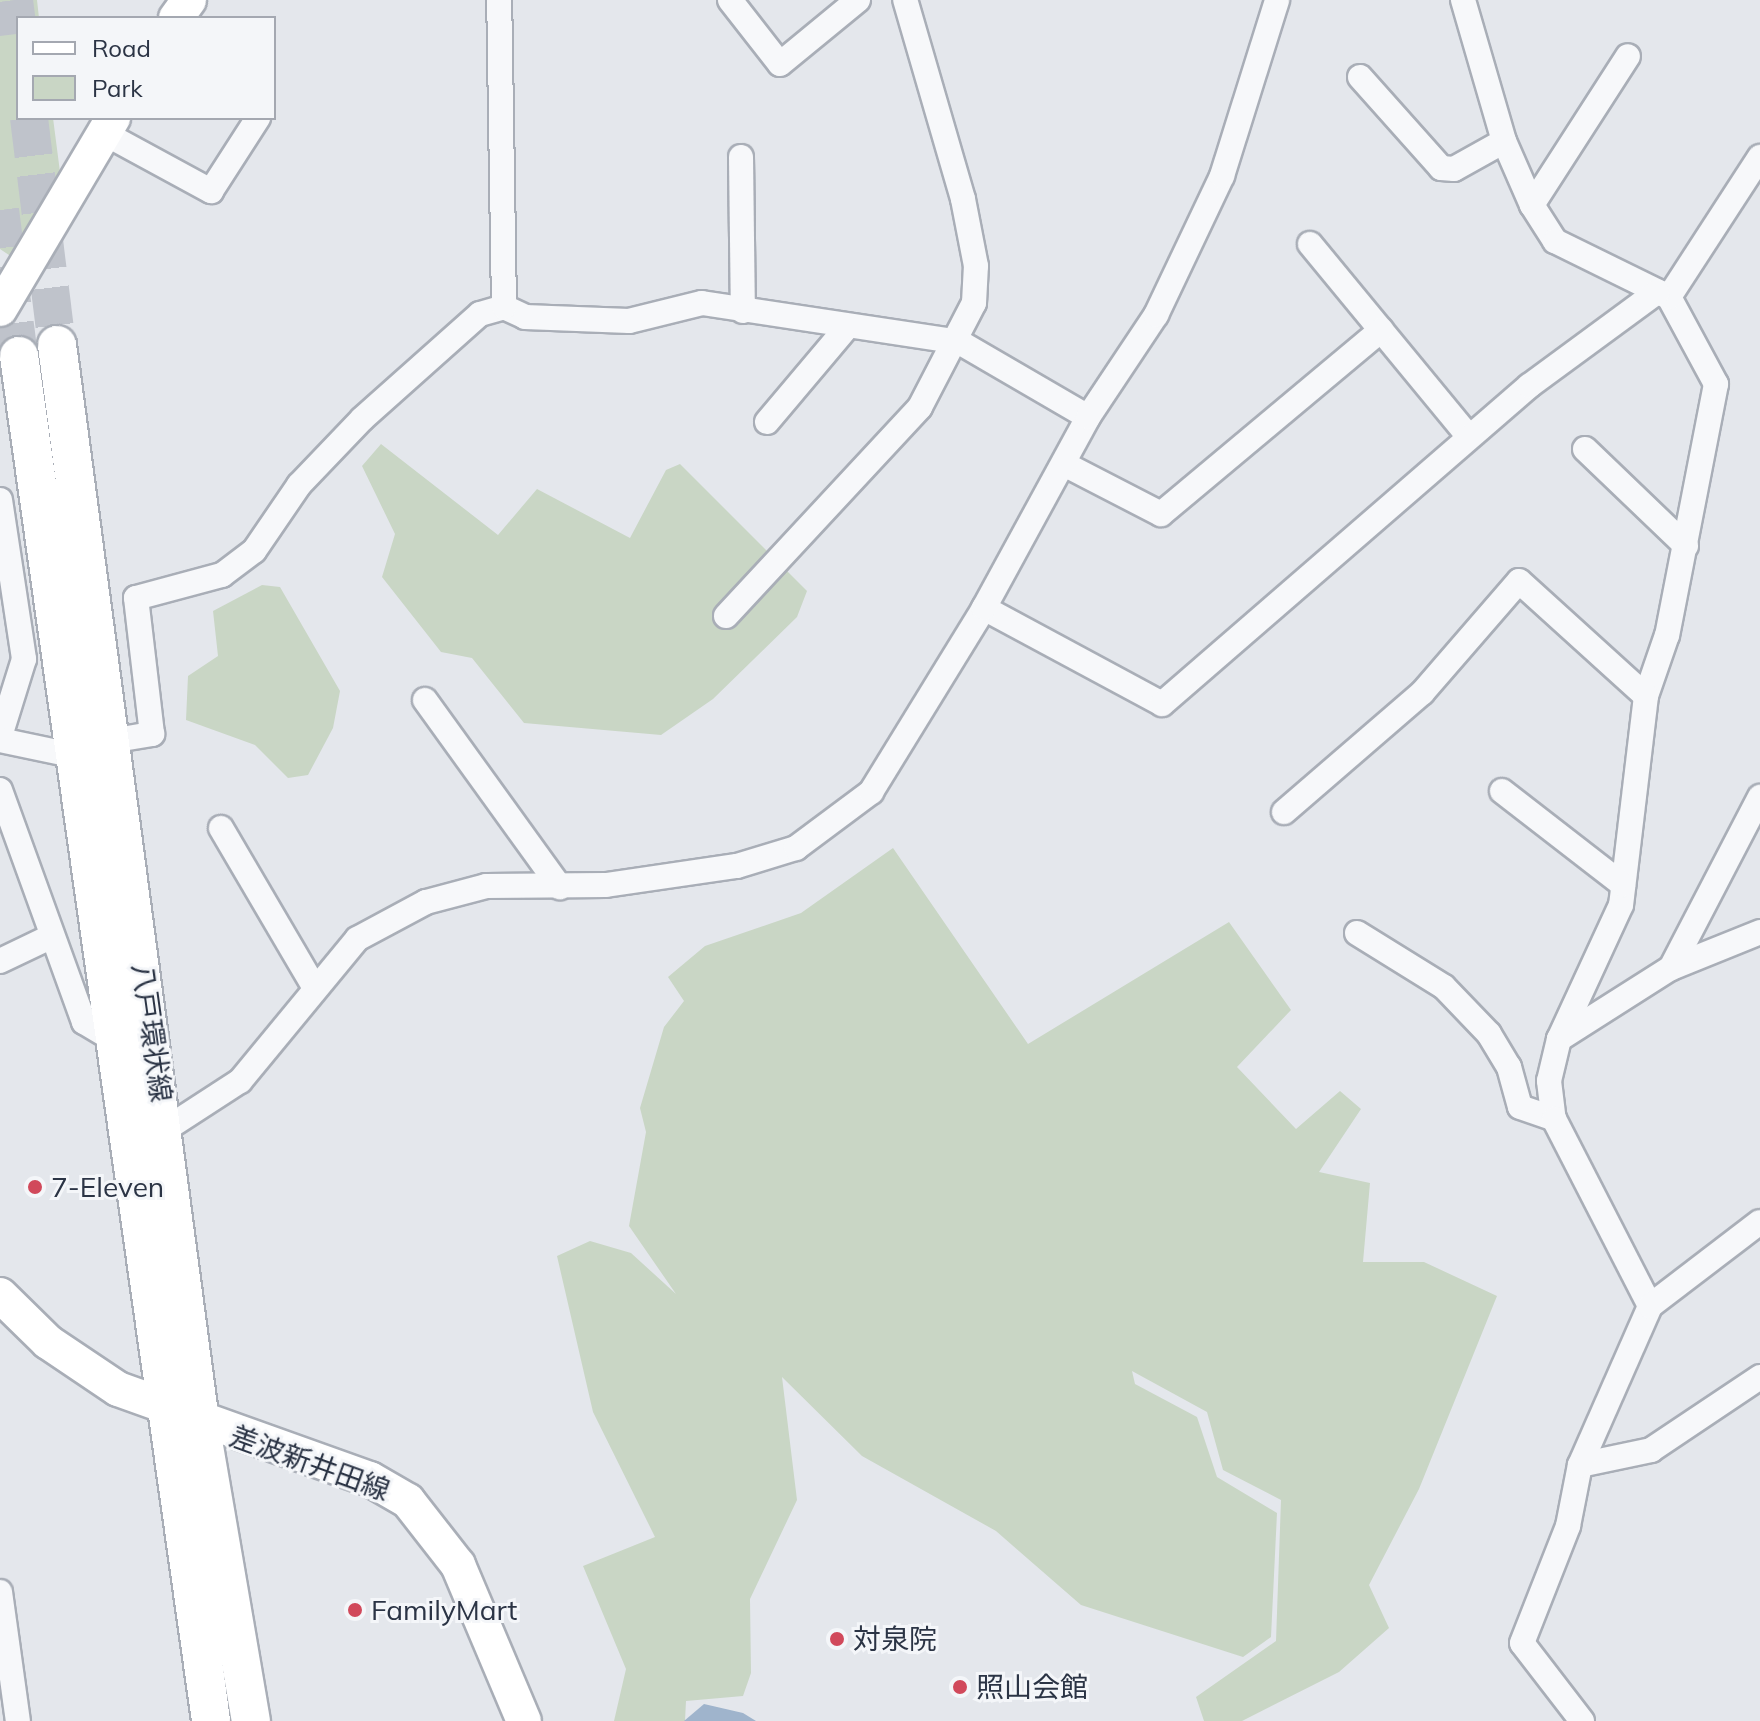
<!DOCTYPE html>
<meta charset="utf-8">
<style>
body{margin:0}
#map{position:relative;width:1760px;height:1721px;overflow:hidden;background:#e4e7ec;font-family:Mulish,"Noto Sans JP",sans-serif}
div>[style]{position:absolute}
.green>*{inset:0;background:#c9d6c5}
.water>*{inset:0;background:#9fb4cc}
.primary-tunnel>*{height:38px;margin-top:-19px;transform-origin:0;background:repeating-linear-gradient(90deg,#bfc3cb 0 38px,transparent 0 57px)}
.roads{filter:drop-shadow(2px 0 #a9aeb7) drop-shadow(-2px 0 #a9aeb7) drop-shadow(0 2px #a9aeb7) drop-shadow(0 -2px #a9aeb7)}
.street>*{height:24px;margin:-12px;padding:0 12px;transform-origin:12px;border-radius:12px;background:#f7f8fa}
.secondary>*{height:34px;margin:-17px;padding:0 17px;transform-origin:17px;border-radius:17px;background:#fff}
.primary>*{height:38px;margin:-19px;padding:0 19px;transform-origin:19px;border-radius:19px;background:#fff}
.dots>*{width:22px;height:22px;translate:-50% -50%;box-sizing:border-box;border:4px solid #f4f6f9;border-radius:50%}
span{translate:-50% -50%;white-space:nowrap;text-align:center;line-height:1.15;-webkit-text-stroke:6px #f4f6f9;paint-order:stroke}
.street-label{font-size:28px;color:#2b3445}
.poi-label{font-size:28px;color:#2b3445}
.left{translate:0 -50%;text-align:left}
.legend{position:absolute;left:16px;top:16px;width:260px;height:104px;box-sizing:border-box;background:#f4f6f9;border:2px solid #a4a8b1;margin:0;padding:10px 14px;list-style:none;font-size:24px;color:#2b3445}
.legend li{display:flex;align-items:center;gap:16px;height:40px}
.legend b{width:40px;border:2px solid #a4a8b1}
</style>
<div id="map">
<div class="green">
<i style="clip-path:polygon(0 0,37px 0,39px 18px,18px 18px,18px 118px,53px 118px,60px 172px,12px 257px,0 249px)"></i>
<i style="clip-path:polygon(381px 444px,498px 535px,537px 489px,630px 538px,666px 470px,680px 464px,807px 591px,797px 617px,713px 699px,661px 735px,524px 723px,472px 658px,441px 652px,382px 577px,395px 534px,362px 466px)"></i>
<i style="clip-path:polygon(262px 585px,280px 587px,340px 691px,333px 728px,308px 775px,288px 778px,255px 745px,186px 720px,188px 676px,218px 656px,213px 611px)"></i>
<i style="clip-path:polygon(893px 848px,1028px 1044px,1229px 922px,1291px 1010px,1237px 1067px,1296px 1129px,1340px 1091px,1361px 1109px,1319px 1172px,1370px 1183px,1363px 1262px,1424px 1262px,1497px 1296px,1419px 1489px,1369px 1585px,1389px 1628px,1339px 1672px,1242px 1721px,1204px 1721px,1196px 1697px,1276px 1641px,1281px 1500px,1223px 1470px,1207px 1412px,1132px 1371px,1135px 1384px,1197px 1417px,1217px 1477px,1277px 1513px,1271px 1637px,1243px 1657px,1081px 1605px,996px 1531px,862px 1456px,782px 1377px,797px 1500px,750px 1599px,751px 1673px,743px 1696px,686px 1701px,685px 1721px,614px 1721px,626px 1669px,583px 1566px,655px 1537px,593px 1412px,557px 1256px,590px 1241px,631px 1253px,676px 1294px,629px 1226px,646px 1132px,640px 1108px,664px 1027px,684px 1001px,668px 977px,705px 946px,801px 913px)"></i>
</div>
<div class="water">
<i style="clip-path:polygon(704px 1704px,743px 1713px,756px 1721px,684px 1721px)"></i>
</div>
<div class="primary-tunnel">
<i style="left:14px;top:0;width:34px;rotate:83deg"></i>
<i style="left:29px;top:118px;width:229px;rotate:83deg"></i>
<i style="left:0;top:210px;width:147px;rotate:82.6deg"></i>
</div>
<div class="roads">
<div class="street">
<i style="left:730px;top:0;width:81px;rotate:52deg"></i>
<i style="left:780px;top:64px;width:101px;rotate:-39.4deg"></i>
<i style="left:1463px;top:0;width:147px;rotate:73.8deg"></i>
<i style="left:1504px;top:141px;width:70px;rotate:66.4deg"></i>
<i style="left:1532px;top:205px;width:43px;rotate:57.4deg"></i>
<i style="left:1555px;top:241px;width:127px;rotate:26.2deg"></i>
<i style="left:1669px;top:297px;width:99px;rotate:61.6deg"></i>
<i style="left:1716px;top:384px;width:256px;rotate:101deg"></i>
<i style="left:1667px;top:635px;width:65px;rotate:109deg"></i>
<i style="left:1646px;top:696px;width:210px;rotate:96.8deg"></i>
<i style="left:1621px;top:905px;width:148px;rotate:114.8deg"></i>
<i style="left:1559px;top:1039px;width:43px;rotate:103.4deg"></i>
<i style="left:1549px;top:1081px;width:38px;rotate:83deg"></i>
<i style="left:1360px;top:77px;width:122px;rotate:48.3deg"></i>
<i style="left:1441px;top:168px;width:13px;rotate:4deg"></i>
<i style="left:1454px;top:169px;width:57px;rotate:-29.2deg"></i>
<i style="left:104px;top:133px;width:122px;rotate:28.5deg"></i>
<i style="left:211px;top:191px;width:87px;rotate:-57.2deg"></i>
<i style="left:741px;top:157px;width:154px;rotate:89.3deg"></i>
<i style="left:1532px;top:205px;width:177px;rotate:-57.2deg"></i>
<i style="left:1310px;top:244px;width:250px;rotate:50.5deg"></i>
<i style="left:1669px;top:297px;width:167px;rotate:-57deg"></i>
<i style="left:504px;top:307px;width:23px;rotate:25deg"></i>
<i style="left:525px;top:317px;width:104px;rotate:2.2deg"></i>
<i style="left:629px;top:321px;width:75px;rotate:-13.9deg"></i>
<i style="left:702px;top:303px;width:260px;rotate:8.6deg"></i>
<i style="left:959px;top:342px;width:149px;rotate:30.2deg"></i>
<i style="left:767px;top:422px;width:124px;rotate:-49.9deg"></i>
<i style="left:1585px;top:449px;width:140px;rotate:43.8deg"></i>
<i style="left:1064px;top:464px;width:109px;rotate:27.3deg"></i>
<i style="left:1161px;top:514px;width:287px;rotate:-39.9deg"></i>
<i style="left:0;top:500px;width:161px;rotate:81.4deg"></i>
<i style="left:24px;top:659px;width:81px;rotate:107.3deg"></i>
<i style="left:984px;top:608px;width:202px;rotate:28.3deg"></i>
<i style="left:1162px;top:704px;width:486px;rotate:-40.9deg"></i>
<i style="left:1529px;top:386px;width:159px;rotate:-36.3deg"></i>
<i style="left:726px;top:616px;width:285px;rotate:-47.1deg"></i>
<i style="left:920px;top:407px;width:117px;rotate:-62.6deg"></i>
<i style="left:974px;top:303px;width:37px;rotate:-87deg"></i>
<i style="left:976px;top:266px;width:68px;rotate:-101deg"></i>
<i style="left:963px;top:199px;width:207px;rotate:-106.2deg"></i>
<i style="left:425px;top:700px;width:231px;rotate:54.2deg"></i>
<i style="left:0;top:740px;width:78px;rotate:11.9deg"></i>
<i style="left:110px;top:741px;width:43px;rotate:-9.5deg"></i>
<i style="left:152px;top:734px;width:137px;rotate:-96.7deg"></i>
<i style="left:136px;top:598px;width:89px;rotate:-15deg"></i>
<i style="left:222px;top:575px;width:40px;rotate:-37deg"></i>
<i style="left:254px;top:551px;width:80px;rotate:-55.7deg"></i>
<i style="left:299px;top:485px;width:91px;rotate:-46.3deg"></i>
<i style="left:362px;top:419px;width:158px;rotate:-41.7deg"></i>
<i style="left:480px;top:314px;width:25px;rotate:-16deg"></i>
<i style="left:504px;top:307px;width:307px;rotate:-90.9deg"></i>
<i style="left:0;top:790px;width:247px;rotate:70.1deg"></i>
<i style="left:84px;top:1022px;width:39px;rotate:31deg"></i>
<i style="left:1502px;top:791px;width:153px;rotate:37.8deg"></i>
<i style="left:1284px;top:812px;width:182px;rotate:-40.8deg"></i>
<i style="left:1422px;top:693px;width:148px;rotate:-49.1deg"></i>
<i style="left:1519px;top:581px;width:171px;rotate:42.2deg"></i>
<i style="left:221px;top:828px;width:186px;rotate:59.6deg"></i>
<i style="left:1357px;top:933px;width:102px;rotate:31.8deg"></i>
<i style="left:1444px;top:987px;width:65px;rotate:46.2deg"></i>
<i style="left:1489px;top:1034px;width:39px;rotate:59deg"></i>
<i style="left:1509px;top:1067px;width:41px;rotate:74.6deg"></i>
<i style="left:1520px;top:1107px;width:36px;rotate:19deg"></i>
<i style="left:1554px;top:1119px;width:210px;rotate:62.8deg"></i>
<i style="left:0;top:961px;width:53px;rotate:-25.6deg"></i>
<i style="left:1671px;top:968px;width:193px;rotate:-62.5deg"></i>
<i style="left:1559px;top:1039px;width:133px;rotate:-32.4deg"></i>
<i style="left:1671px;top:968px;width:96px;rotate:-22deg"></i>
<i style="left:166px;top:1129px;width:88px;rotate:-33deg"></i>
<i style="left:240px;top:1081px;width:184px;rotate:-50.5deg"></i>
<i style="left:357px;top:939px;width:78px;rotate:-28.2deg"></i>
<i style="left:426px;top:902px;width:62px;rotate:-14.9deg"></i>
<i style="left:486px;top:886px;width:120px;rotate:-0.5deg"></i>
<i style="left:606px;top:885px;width:132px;rotate:-8.3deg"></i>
<i style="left:737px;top:866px;width:62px;rotate:-17deg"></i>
<i style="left:796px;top:848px;width:94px;rotate:-36.7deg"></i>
<i style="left:871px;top:792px;width:216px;rotate:-58.4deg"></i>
<i style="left:984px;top:608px;width:217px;rotate:-61.4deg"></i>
<i style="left:1088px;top:417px;width:123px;rotate:-56.3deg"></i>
<i style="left:1156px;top:315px;width:154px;rotate:-64.6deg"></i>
<i style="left:1222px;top:176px;width:184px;rotate:-72.6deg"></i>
<i style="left:1580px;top:1465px;width:73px;rotate:-11.9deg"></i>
<i style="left:1651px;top:1450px;width:131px;rotate:-33.8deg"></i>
<i style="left:0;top:1592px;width:130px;rotate:82.1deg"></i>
<i style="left:1582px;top:1721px;width:98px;rotate:-127.6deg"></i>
<i style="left:1522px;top:1643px;width:126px;rotate:-68.5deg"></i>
<i style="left:1568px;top:1526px;width:62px;rotate:-78.9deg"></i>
<i style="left:1580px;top:1465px;width:174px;rotate:-66.2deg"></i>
<i style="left:1650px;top:1306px;width:138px;rotate:-37.4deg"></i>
</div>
<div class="secondary">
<i style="left:176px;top:18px;width:22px;rotate:-54deg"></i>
<i style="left:0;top:309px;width:222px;rotate:-59.4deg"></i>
<i style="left:0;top:1295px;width:67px;rotate:44.4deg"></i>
<i style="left:48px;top:1342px;width:84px;rotate:33.9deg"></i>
<i style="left:118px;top:1389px;width:268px;rotate:19.7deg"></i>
<i style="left:370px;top:1479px;width:44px;rotate:30.1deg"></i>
<i style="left:408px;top:1501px;width:81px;rotate:52deg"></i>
<i style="left:458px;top:1565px;width:169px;rotate:67.1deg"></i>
</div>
<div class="primary">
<i style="left:57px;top:345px;width:1087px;rotate:82.44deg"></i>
<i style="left:200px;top:1423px;width:302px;rotate:80.3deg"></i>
<i style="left:19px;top:356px;width:1378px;rotate:81.99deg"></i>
</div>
</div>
<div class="dots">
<i style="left:35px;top:1187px;background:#d1495b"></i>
<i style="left:355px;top:1610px;background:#d1495b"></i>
<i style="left:837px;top:1639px;background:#d1495b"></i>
<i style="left:960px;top:1687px;background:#d1495b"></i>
</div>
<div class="street-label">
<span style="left:152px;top:1033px;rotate:82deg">八戸環状線</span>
<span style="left:310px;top:1463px;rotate:20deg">差波新井田線</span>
</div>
<div class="poi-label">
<span class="left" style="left:51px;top:1187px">7-Eleven</span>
<span class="left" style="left:371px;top:1610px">FamilyMart</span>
<span class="left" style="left:853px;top:1639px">対泉院</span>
<span class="left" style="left:976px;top:1687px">照山会館</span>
</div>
<ul class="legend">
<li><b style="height:10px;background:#fff"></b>Road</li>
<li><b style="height:22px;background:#c9d6c5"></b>Park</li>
</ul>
</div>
